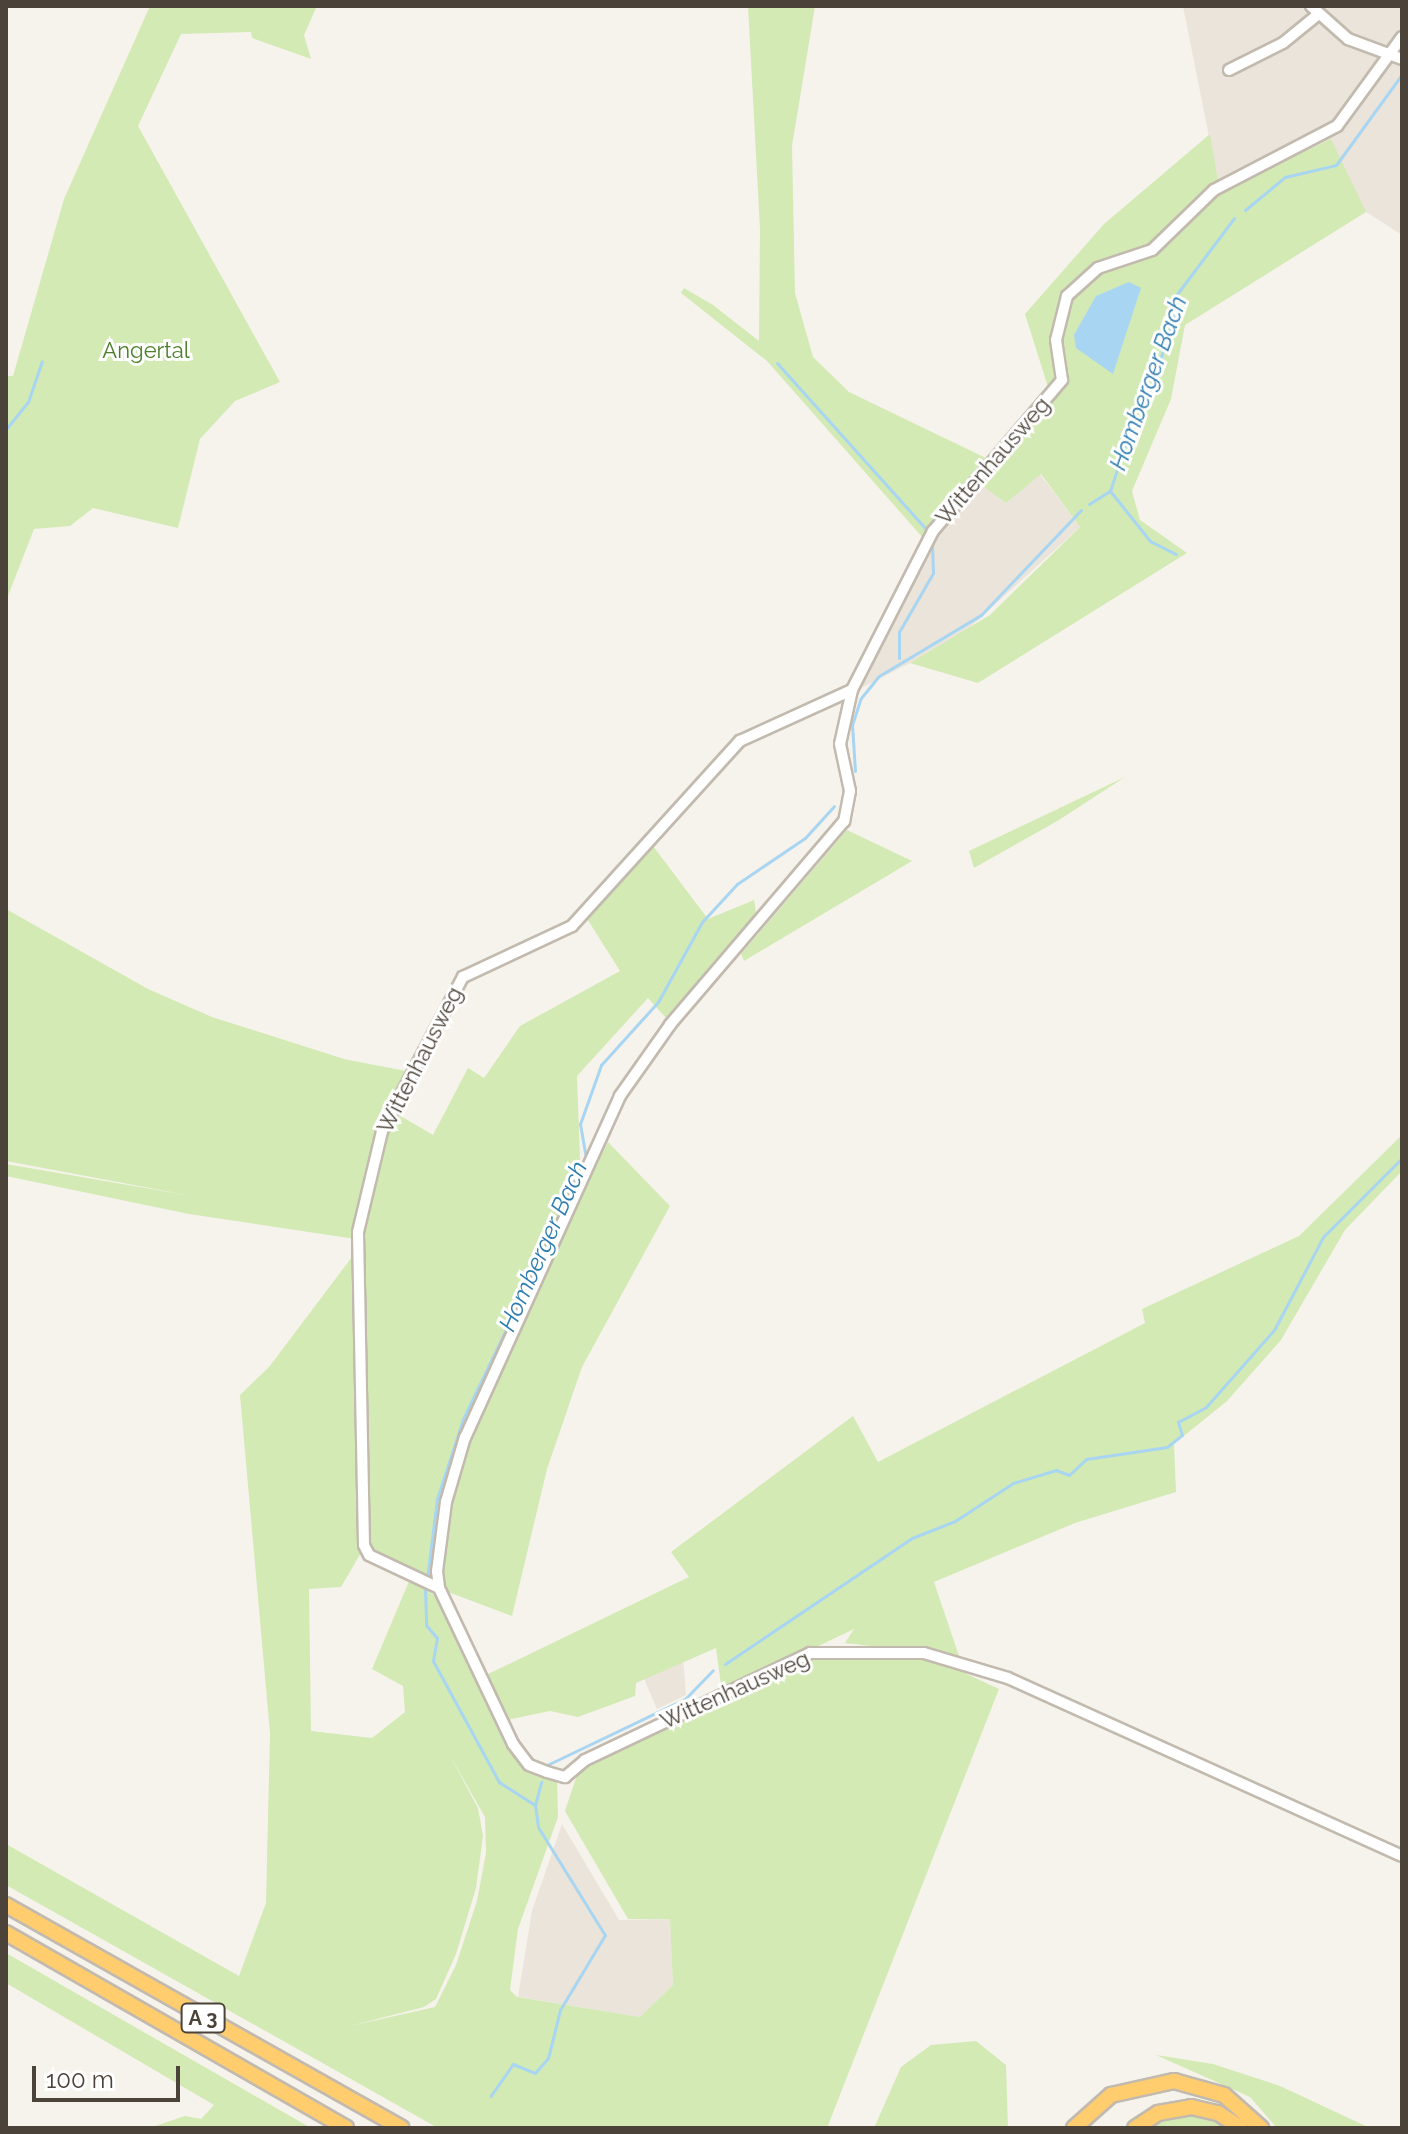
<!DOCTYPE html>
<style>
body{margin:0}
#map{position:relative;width:1408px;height:2134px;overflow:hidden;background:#f6f3ec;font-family:Raleway,sans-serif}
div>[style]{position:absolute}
.residential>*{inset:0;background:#eae4da}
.green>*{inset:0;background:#d3eab4}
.water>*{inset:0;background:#a8d5f2}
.stream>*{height:3px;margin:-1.5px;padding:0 1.5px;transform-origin:1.5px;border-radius:1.5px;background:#a8d5f2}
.roads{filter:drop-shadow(2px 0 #c2baae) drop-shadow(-2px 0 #c2baae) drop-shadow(0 2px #c2baae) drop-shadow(0 -2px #c2baae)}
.minor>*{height:10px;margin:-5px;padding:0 5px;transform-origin:5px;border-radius:5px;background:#fff}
.highway>*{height:14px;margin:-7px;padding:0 7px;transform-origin:7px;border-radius:7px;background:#ffcc6e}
span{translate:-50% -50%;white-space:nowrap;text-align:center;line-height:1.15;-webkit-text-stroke:6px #fff;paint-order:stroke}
.shield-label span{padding:2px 6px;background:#fff;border:2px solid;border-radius:6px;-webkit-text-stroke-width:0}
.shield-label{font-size:20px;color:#4b4339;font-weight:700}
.park-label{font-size:22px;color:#4c7f2a}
.street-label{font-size:22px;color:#4b4339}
.water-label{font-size:24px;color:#2d7cb2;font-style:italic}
.frame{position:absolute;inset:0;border:8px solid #4b4339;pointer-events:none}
.scale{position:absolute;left:32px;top:2066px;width:148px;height:36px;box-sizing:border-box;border:4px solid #4b4339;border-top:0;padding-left:10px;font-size:24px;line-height:28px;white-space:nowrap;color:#4b4339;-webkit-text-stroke:6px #fff;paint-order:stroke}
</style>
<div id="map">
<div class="residential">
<i style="clip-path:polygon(1183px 6px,1402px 6px,1402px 235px,1360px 208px,1331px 139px,1225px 188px,1218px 182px)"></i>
<i style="clip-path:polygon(1040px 474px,1080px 527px,957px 639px,859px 689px,938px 532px,981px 485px,1006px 503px)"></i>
<i style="clip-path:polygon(683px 1660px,686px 1695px,657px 1709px,644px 1679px)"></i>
<i style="clip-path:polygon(562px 1824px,619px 1920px,670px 1919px,673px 1985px,640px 2017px,518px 1997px,532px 1911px)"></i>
</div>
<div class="green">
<i style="clip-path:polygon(150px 6px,317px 6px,304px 35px,311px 59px,252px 38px,251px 32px,181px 34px,138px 126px,280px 382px,235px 401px,200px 439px,178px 528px,93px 508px,70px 526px,34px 529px,6px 601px,6px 376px,13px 376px,64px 199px)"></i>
<i style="clip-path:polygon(748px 6px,815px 6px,792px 146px,795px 293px,813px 357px,849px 392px,990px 460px,923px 538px,767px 361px,681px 293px,684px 288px,713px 305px,759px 341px,760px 229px)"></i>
<i style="clip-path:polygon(1210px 134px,1218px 181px,1226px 188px,1331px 139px,1366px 212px,1185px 325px,1171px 399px,1132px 491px,1140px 520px,1187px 553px,978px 683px,910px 663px,990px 615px,1080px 527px,1041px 474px,1006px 503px,981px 485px,1060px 391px,1048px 387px,1025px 314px,1104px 224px)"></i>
<i style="clip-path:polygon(1125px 777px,1059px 820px,974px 868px,969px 851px)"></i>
<i style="clip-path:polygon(847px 830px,912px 861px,744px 961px,741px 954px)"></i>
<i style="clip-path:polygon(650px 842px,708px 919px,754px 900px,756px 913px,666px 1018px,648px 998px,577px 1076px,580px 1159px,542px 1259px,461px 1437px,440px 1505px,431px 1578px,369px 1547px,360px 1249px,368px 1181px,394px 1112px,433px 1135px,468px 1068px,484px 1078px,520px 1026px,620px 971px,586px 917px)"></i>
<i style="clip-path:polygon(6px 909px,148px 989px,212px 1017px,344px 1059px,411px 1072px,369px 1162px,355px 1239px,189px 1214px,6px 1176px,6px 1164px,192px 1196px,6px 1161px)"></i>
<i style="clip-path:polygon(1402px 1135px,1402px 1171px,1345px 1230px,1281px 1340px,1227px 1401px,1174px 1444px,1176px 1492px,1075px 1523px,934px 1582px,959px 1656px,845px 1643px,854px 1629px,722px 1692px,716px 1648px,636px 1683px,635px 1696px,578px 1717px,550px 1711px,507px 1720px,486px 1675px,689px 1577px,671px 1552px,853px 1416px,878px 1462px,1145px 1323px,1142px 1309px,1299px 1236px)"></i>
<i style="clip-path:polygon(608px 1142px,670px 1206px,582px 1367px,547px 1469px,512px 1616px,448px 1592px,440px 1569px,450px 1502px,491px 1378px)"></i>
<i style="clip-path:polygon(evenodd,355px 1253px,362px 1551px,341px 1587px,309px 1589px,311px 1731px,372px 1738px,405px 1712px,403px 1686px,372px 1669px,410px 1579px,435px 1596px,507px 1749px,527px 1769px,557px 1778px,558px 1817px,518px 1929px,510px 1990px,517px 1997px,640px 2017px,673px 1985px,670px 1919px,628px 1919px,565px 1811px,579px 1769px,827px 1649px,941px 1662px,999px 1689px,827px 2128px,438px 2128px,6px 1885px,6px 1844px,239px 1976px,266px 1903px,270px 1733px,240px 1395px,269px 1367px,355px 1253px,449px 1754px,485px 1817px,486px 1853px,477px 1901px,456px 1965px,435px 2007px,350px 2026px,424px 2007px,436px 1999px,456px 1954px,476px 1888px,483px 1836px,478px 1808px,449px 1754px)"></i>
<i style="clip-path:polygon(6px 1953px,311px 2128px,149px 2128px,185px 2116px,201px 2119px,214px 2105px,6px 1983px)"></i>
<i style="clip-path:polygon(976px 2041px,1006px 2065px,1008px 2128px,874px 2128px,901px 2067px,931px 2045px)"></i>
<i style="clip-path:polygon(1156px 2055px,1213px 2064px,1280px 2086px,1370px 2128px,1277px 2128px,1250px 2097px)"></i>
<i style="clip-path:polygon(1186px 2113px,1209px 2118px,1230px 2128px,1147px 2128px)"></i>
</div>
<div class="water">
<i style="clip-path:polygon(1129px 282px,1141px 288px,1113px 374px,1076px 348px,1074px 335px,1096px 296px)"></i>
</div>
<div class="stream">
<i style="left:1245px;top:210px;width:52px;rotate:-39.5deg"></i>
<i style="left:1285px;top:177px;width:52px;rotate:-13.2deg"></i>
<i style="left:1336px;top:165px;width:112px;rotate:-54deg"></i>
<i style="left:777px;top:363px;width:222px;rotate:48.1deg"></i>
<i style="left:6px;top:429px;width:35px;rotate:-51deg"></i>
<i style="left:28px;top:402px;width:43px;rotate:-71.1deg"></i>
<i style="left:1111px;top:492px;width:63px;rotate:51.5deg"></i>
<i style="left:1150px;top:541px;width:29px;rotate:27deg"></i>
<i style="left:1089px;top:504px;width:25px;rotate:-32deg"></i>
<i style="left:1110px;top:491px;width:48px;rotate:-71.9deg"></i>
<i style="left:1125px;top:445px;width:16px;rotate:-47deg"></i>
<i style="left:1136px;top:433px;width:125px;rotate:-71.9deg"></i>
<i style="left:1175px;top:314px;width:16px;rotate:-94deg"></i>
<i style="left:1174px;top:298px;width:100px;rotate:-53.1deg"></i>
<i style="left:899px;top:658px;width:26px;rotate:-90deg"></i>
<i style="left:899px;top:632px;width:68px;rotate:-60deg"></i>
<i style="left:933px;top:573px;width:32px;rotate:-92deg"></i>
<i style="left:855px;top:771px;width:46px;rotate:-93.7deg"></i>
<i style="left:852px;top:725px;width:28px;rotate:-72deg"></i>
<i style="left:861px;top:698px;width:28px;rotate:-51deg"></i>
<i style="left:879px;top:676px;width:119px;rotate:-30.9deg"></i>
<i style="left:981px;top:615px;width:145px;rotate:-46.4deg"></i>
<i style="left:582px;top:1168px;width:11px;rotate:-68deg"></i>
<i style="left:586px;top:1158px;width:35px;rotate:-100deg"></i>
<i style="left:580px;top:1124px;width:63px;rotate:-70.4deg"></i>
<i style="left:601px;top:1065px;width:85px;rotate:-47.9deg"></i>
<i style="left:658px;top:1002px;width:91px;rotate:-61.2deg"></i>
<i style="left:702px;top:922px;width:52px;rotate:-47.4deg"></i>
<i style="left:737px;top:884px;width:82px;rotate:-34.1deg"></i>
<i style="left:805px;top:838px;width:43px;rotate:-47.8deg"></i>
<i style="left:427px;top:1579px;width:81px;rotate:-82.9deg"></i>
<i style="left:437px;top:1499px;width:84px;rotate:-72deg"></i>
<i style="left:463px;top:1419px;width:234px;rotate:-64.4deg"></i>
<i style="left:425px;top:1590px;width:35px;rotate:88deg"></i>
<i style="left:426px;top:1625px;width:17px;rotate:50deg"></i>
<i style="left:437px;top:1638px;width:23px;rotate:100deg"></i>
<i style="left:433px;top:1661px;width:138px;rotate:61.4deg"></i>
<i style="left:499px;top:1782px;width:43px;rotate:32.6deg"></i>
<i style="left:535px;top:1805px;width:22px;rotate:82deg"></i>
<i style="left:538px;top:1827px;width:127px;rotate:58.2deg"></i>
<i style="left:605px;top:1935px;width:87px;rotate:121deg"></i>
<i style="left:560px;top:2010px;width:49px;rotate:104deg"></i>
<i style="left:548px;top:2058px;width:20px;rotate:131deg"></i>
<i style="left:535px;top:2073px;width:24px;rotate:-158deg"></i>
<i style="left:513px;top:2064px;width:39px;rotate:125deg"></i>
<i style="left:725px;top:1664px;width:225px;rotate:-34deg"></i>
<i style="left:912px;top:1538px;width:46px;rotate:-21.6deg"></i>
<i style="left:955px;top:1521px;width:69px;rotate:-33.2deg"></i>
<i style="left:1013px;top:1483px;width:45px;rotate:-16.8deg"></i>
<i style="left:1056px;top:1470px;width:14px;rotate:21deg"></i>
<i style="left:1069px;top:1475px;width:23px;rotate:-43deg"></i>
<i style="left:1086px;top:1459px;width:82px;rotate:-8.4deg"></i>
<i style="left:1167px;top:1447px;width:19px;rotate:-39deg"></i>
<i style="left:1182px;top:1435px;width:14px;rotate:-107deg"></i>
<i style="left:1178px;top:1422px;width:32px;rotate:-28deg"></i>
<i style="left:1206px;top:1407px;width:103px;rotate:-48.6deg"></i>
<i style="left:1274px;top:1330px;width:105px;rotate:-62.2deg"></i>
<i style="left:1323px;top:1237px;width:112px;rotate:-45deg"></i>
<i style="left:547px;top:1765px;width:153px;rotate:-25.6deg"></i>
<i style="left:685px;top:1699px;width:40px;rotate:-46deg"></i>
<i style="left:535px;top:1805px;width:24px;rotate:-75deg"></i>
</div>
<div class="roads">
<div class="minor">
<i style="left:1311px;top:6px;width:50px;rotate:41.7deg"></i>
<i style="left:1348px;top:39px;width:58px;rotate:20.3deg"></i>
<i style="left:1402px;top:37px;width:110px;rotate:126.1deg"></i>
<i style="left:1337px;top:126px;width:139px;rotate:152.5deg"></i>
<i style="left:1214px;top:190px;width:86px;rotate:135.9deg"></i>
<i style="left:1152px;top:250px;width:57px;rotate:161.6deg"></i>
<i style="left:1098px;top:268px;width:42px;rotate:137.9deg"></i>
<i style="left:1067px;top:296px;width:45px;rotate:104deg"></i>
<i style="left:1056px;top:340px;width:40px;rotate:81.5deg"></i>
<i style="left:1062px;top:380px;width:199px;rotate:130.5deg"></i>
<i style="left:933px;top:531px;width:178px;rotate:117deg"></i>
<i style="left:852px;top:690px;width:55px;rotate:102.5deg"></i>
<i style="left:840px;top:744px;width:48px;rotate:78deg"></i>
<i style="left:850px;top:791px;width:31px;rotate:101deg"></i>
<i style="left:844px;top:821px;width:268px;rotate:130.5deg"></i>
<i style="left:670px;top:1025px;width:87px;rotate:125.2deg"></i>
<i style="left:620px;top:1096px;width:375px;rotate:114.4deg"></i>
<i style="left:465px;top:1437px;width:68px;rotate:106.3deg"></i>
<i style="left:446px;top:1502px;width:70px;rotate:97.4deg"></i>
<i style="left:437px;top:1571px;width:17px;rotate:83deg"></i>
<i style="left:439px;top:1588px;width:173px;rotate:64.6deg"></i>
<i style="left:513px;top:1744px;width:26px;rotate:53deg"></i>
<i style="left:529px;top:1765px;width:19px;rotate:21deg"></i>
<i style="left:547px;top:1772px;width:19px;rotate:16deg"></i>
<i style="left:565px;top:1777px;width:26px;rotate:-40deg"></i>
<i style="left:585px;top:1760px;width:249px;rotate:-25.4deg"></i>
<i style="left:810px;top:1653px;width:114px"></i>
<i style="left:924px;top:1653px;width:88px;rotate:16.6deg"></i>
<i style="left:1008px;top:1678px;width:432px;rotate:24.3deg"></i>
<i style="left:1229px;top:70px;width:60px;rotate:-26.6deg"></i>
<i style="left:1283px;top:43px;width:43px;rotate:-39.3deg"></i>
<i style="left:439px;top:1588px;width:77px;rotate:-154.8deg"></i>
<i style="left:369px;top:1555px;width:11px;rotate:-117deg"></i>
<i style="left:364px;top:1545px;width:313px;rotate:-91.1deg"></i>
<i style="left:358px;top:1232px;width:104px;rotate:-76.6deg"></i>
<i style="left:382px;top:1131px;width:174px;rotate:-62.3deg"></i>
<i style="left:463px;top:977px;width:120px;rotate:-25.1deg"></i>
<i style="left:572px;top:926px;width:250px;rotate:-47.8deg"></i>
<i style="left:740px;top:741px;width:123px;rotate:-24.5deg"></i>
</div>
<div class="highway">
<i style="left:6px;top:1905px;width:454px;rotate:29.4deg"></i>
<i style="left:6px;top:1933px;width:392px;rotate:29.8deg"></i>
<i style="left:1074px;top:2128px;width:50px;rotate:-41.7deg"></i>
<i style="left:1111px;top:2095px;width:65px;rotate:-12.5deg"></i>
<i style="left:1174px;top:2081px;width:52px;rotate:15.6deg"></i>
<i style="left:1224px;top:2095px;width:50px;rotate:41.7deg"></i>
<i style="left:1135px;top:2128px;width:27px;rotate:-33deg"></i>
<i style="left:1158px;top:2113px;width:34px;rotate:-10deg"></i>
<i style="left:1191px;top:2107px;width:28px;rotate:13deg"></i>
<i style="left:1218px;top:2113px;width:27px;rotate:33deg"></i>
</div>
</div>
<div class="shield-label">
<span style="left:203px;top:2018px">A 3</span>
</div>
<div class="park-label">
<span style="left:146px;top:351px">Angertal</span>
</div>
<div class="street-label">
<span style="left:993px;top:461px;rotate:-49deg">Wittenhausweg</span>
<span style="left:420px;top:1060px;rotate:-63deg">Wittenhausweg</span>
<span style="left:735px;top:1690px;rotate:-24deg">Wittenhausweg</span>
</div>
<div class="water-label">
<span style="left:1148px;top:383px;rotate:-70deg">Homberger Bach</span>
<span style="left:543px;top:1246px;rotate:-66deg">Homberger Bach</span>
</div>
<div class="frame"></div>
<div class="scale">100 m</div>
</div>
